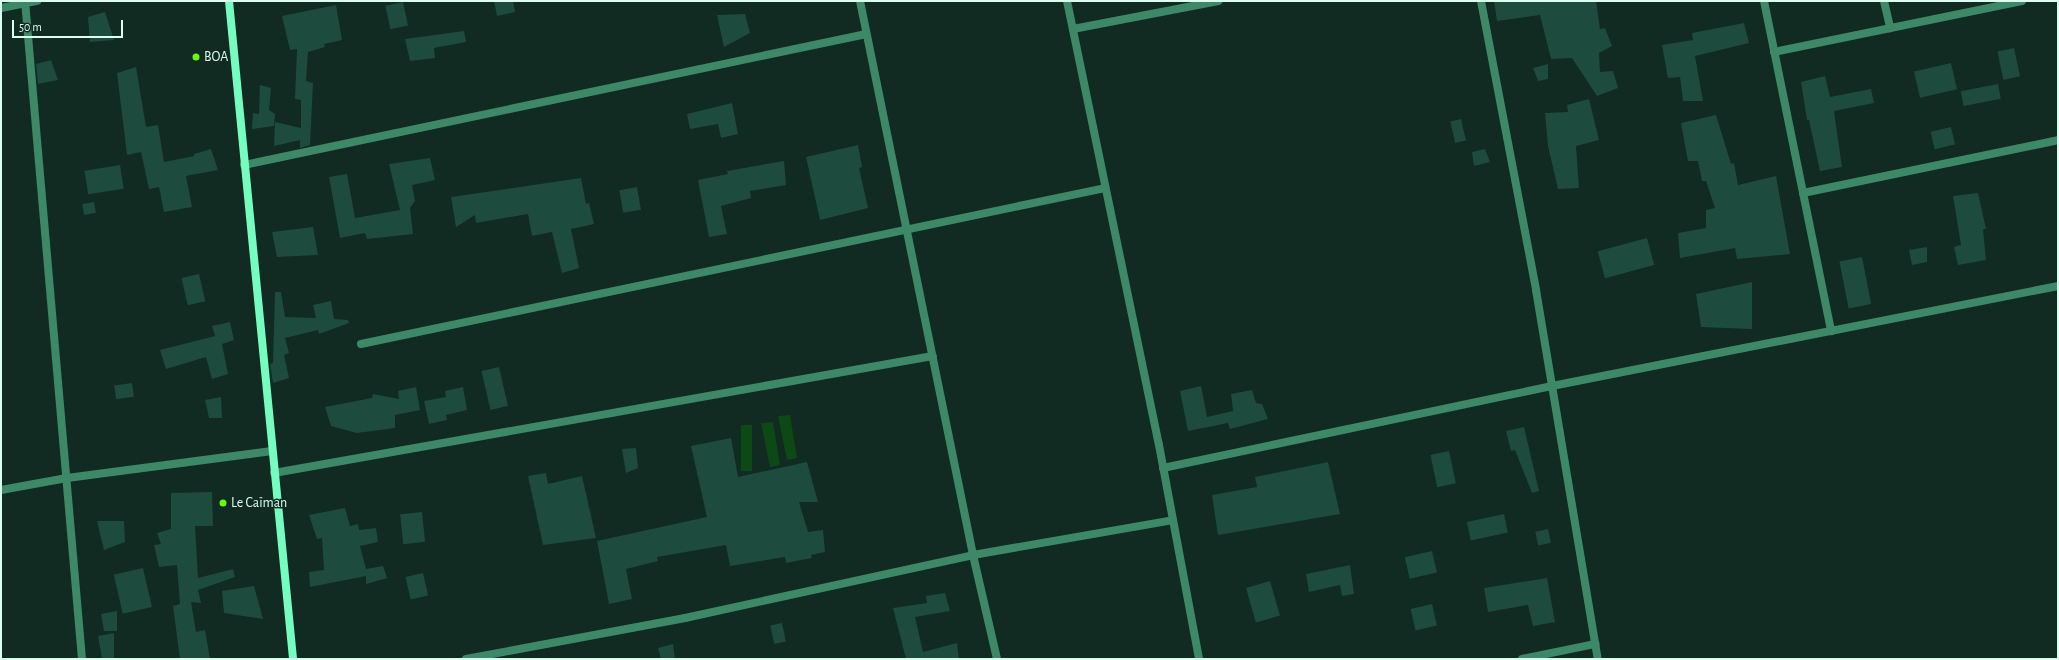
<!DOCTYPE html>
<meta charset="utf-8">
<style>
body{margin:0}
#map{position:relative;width:2059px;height:660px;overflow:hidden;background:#112a22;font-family:"Alegreya Sans",sans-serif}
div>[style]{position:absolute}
.water>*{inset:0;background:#0c4915;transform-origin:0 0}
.building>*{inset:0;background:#1d4b3e;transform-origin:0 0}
.minor>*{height:8px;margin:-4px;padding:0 4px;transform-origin:4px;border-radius:4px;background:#3d8867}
.secondary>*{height:8px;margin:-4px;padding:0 4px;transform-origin:4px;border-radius:4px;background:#74fdbe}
.dots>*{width:11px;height:11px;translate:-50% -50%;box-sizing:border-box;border:2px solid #112a22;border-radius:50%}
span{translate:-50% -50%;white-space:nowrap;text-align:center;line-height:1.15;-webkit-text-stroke:3px #112a22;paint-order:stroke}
.poi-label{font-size:14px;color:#dbfef1}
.left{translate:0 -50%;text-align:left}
.frame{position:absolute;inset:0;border:2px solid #dbfef1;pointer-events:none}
.scale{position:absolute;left:12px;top:20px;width:111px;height:18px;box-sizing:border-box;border:2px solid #dbfef1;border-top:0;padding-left:5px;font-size:12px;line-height:14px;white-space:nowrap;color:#dbfef1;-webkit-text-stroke:3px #112a22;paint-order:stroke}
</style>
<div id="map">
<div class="water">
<i style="clip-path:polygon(790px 415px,797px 458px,787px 460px,778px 416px)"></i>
<i style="clip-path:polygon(773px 422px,780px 465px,770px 467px,761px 423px)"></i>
<i style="left:741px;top:425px;width:11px;height:46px"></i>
</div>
<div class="building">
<i style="clip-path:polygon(494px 1px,513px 1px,515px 12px,497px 16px)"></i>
<i style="clip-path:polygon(1494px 1px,1596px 1px,1600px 29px,1605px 28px,1612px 46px,1599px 53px,1600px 72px,1613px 71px,1618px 88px,1597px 96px,1572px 58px,1551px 59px,1540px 15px,1497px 21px)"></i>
<i style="left:403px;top:2px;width:24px;height:18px;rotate:78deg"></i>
<i style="clip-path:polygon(336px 5px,342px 40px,324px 44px,325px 47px,308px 52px,306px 81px,313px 83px,310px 145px,300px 148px,300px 140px,274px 146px,275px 122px,301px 128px,301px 100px,295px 99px,297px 49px,290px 50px,282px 16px)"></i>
<i style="clip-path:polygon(105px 12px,114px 40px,90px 42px,88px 17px)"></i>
<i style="clip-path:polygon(745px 14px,750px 33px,724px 47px,717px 15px)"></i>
<i style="clip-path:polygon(1744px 23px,1749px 43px,1695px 56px,1703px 101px,1683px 101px,1680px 77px,1668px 78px,1662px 45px,1693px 40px,1692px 33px)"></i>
<i style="clip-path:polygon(464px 31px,466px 42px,434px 48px,435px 58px,410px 61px,405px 39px)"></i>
<i style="left:2014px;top:48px;width:29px;height:17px;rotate:78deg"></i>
<i style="clip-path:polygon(51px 60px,58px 80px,38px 84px,36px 64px)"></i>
<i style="left:1951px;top:63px;width:27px;height:38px;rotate:77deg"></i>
<i style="clip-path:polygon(1548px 64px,1548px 79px,1538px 81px,1533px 68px)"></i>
<i style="clip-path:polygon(136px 67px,146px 127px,158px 125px,164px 162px,194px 156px,194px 154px,211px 149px,218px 170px,186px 176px,192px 207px,164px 212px,159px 187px,149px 189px,141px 152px,127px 155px,117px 73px)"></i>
<i style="clip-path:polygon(1825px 76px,1830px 97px,1871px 89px,1874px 103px,1834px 111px,1842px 167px,1820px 171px,1809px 120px,1807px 120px,1801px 82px)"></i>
<i style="left:1998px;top:84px;width:15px;height:38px;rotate:79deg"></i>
<i style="clip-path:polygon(260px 85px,271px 88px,269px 110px,275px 114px,274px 126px,252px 129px,253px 113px,259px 114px)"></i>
<i style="clip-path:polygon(1589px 99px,1599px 140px,1576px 146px,1579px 188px,1558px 189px,1548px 146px,1545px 113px,1568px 112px,1567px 105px)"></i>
<i style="clip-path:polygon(732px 103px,738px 134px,721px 138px,718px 124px,690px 129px,687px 114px)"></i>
<i style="clip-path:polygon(1716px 115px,1731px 164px,1734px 163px,1738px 185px,1776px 176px,1790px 254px,1737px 259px,1735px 248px,1680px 258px,1678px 233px,1706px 228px,1706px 210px,1715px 208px,1706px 181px,1702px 181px,1698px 161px,1688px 161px,1681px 123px)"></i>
<i style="left:1461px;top:119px;width:22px;height:11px;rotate:77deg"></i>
<i style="left:1951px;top:127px;width:18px;height:21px;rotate:77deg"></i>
<i style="clip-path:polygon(858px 145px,862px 167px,859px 168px,868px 208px,820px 220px,806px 157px)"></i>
<i style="clip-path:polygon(1485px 149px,1490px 162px,1474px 166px,1472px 152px)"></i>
<i style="clip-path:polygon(430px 158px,435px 180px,412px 185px,415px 201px,410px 208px,413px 234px,367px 239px,365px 233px,340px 238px,329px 177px,347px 174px,355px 218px,400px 210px,389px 164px)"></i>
<i style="clip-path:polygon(784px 161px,786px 185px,750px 191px,751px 198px,721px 206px,727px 234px,709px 237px,698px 180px,728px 174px,727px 171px)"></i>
<i style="left:120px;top:165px;width:24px;height:36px;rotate:81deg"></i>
<i style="clip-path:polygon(581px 178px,586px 204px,589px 203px,594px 224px,571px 229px,579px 268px,562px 273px,552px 232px,532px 236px,528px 214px,476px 223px,475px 215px,456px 227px,451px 197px)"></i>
<i style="left:637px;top:187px;width:23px;height:18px;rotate:80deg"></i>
<i style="clip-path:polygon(1978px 193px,1986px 229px,1983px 229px,1986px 260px,1958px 265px,1954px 247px,1961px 245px,1953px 196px)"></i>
<i style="left:94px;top:202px;width:11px;height:12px;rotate:80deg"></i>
<i style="clip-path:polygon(313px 227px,318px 255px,277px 257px,272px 232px)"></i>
<i style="left:1647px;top:238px;width:28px;height:51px;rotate:75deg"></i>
<i style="clip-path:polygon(1927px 247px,1927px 262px,1912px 265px,1909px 250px)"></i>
<i style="left:1862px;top:257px;width:48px;height:23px;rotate:79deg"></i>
<i style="left:199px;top:274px;width:28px;height:18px;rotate:77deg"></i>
<i style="clip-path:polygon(1752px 282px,1752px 329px,1701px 327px,1696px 294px)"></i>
<i style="clip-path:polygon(275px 292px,281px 292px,285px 317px,316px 318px,313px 305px,331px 301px,334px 319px,348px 320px,349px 323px,319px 334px,318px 330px,285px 338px,289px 353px,284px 355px,289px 378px,273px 383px,270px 364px,273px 363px)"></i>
<i style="clip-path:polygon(230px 322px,234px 340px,222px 344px,228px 374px,212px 379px,206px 357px,166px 369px,160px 350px,215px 336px,212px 326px)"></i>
<i style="left:499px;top:367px;width:40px;height:18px;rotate:77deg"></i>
<i style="left:132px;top:383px;width:14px;height:18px;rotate:82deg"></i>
<i style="clip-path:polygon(1201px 386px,1207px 417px,1233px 411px,1231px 394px,1252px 390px,1256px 403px,1262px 404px,1268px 419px,1230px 429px,1228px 423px,1188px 431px,1180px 391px)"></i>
<i style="clip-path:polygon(416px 387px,420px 410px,395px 415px,395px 428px,357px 433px,331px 426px,325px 407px,372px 398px,373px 394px,399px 399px,398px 391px)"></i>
<i style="clip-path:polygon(463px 387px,467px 410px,446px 415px,447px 420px,429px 424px,424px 401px,446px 397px,445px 391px)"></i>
<i style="clip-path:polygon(221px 397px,222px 418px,209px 418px,205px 400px)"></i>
<i style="clip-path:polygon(1524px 427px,1539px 491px,1532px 493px,1515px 450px,1511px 451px,1506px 431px)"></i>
<i style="clip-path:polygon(731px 438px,738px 477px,807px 462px,818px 502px,799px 502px,808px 532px,823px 530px,825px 552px,811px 555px,812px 558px,786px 563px,785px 557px,730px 566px,726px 545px,657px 557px,658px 561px,626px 569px,632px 599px,609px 604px,597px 541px,707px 517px,691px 446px)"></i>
<i style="clip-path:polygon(636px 448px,638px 468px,626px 473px,622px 449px)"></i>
<i style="left:1449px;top:451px;width:33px;height:19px;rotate:78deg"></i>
<i style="clip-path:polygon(1328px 462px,1340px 514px,1218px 535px,1212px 495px,1257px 487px,1255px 477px)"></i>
<i style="clip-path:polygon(546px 473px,548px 484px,582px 476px,596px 538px,543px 545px,528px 476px)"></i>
<i style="clip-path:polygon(212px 492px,213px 526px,195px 526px,198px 578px,233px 569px,235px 577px,198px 590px,201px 603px,191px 602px,196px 632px,205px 630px,210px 659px,180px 659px,173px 606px,180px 604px,177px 565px,159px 567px,154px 545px,161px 544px,157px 533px,171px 529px,171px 493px)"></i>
<i style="clip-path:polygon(345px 508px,350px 526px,358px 524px,359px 530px,376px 528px,378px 542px,360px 546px,366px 569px,383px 566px,387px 578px,366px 584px,366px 576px,310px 587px,309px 572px,324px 570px,322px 538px,317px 539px,309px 515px)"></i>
<i style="left:422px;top:512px;width:30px;height:22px;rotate:84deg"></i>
<i style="left:1504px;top:514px;width:19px;height:38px;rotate:78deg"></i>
<i style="clip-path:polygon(97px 521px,124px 521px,125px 542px,104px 550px)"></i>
<i style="left:1548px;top:529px;width:14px;height:13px;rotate:78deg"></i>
<i style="left:1432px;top:551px;width:22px;height:28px;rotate:77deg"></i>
<i style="clip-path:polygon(1350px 565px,1354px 594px,1342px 596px,1340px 585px,1309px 592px,1306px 574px)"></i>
<i style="left:143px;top:568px;width:40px;height:30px;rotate:77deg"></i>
<i style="left:423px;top:573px;width:23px;height:18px;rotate:77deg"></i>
<i style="clip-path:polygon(1547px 578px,1555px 622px,1533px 626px,1528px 605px,1488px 612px,1484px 588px)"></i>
<i style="left:1270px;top:581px;width:36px;height:25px;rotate:74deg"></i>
<i style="clip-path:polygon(254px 586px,263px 619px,224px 613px,222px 591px)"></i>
<i style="clip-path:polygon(945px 593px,950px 611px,915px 617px,923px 652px,957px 643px,959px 659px,906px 659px,893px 608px,927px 603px,926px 596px)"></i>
<i style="left:1432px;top:604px;width:22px;height:22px;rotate:77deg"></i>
<i style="clip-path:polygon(117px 611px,117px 631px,104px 631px,101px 614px)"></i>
<i style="left:782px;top:623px;width:19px;height:12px;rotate:78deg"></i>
<i style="clip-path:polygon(114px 633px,114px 659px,102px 659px,98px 636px)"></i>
<i style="clip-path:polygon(673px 644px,675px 659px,661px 659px,658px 648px)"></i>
</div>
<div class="minor">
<i style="left:25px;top:1px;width:660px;rotate:85.05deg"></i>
<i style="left:860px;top:1px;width:565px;rotate:78.47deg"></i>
<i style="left:973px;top:555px;width:107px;rotate:77deg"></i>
<i style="left:1067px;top:1px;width:453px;rotate:78.3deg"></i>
<i style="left:1159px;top:445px;width:218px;rotate:79.4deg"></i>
<i style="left:1481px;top:1px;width:294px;rotate:79.2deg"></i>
<i style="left:1536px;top:290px;width:374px;rotate:80.5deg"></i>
<i style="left:1764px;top:1px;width:337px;rotate:78.5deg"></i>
<i style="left:1884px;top:1px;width:28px;rotate:77deg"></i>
<i style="left:1px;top:8px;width:37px;rotate:-11deg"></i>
<i style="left:1073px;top:29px;width:148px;rotate:-10.9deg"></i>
<i style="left:1774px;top:52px;width:253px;rotate:-11.6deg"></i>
<i style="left:244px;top:165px;width:636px;rotate:-11.89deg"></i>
<i style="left:1803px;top:193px;width:260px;rotate:-11.7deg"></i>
<i style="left:361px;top:344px;width:760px;rotate:-11.84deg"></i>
<i style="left:1163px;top:468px;width:398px;rotate:-11.9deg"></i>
<i style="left:1552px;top:386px;width:516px;rotate:-11.18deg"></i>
<i style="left:274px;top:473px;width:669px;rotate:-10.07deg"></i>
<i style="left:1px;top:490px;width:67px;rotate:-10.3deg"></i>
<i style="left:67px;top:478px;width:207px;rotate:-7.5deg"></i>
<i style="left:466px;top:659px;width:223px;rotate:-10.6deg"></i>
<i style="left:685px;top:618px;width:295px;rotate:-12.3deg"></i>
<i style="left:973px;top:555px;width:203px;rotate:-9.9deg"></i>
<i style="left:1522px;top:659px;width:75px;rotate:-11.6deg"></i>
</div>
<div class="secondary">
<i style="left:229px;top:1px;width:661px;rotate:84.44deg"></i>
</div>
<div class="dots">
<i style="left:196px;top:57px;background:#67fb0a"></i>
<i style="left:223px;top:503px;background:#67fb0a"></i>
</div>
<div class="poi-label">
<span class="left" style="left:204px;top:57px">BOA</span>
<span class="left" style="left:231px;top:503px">Le Caïman</span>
</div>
<div class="frame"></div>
<div class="scale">50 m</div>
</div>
